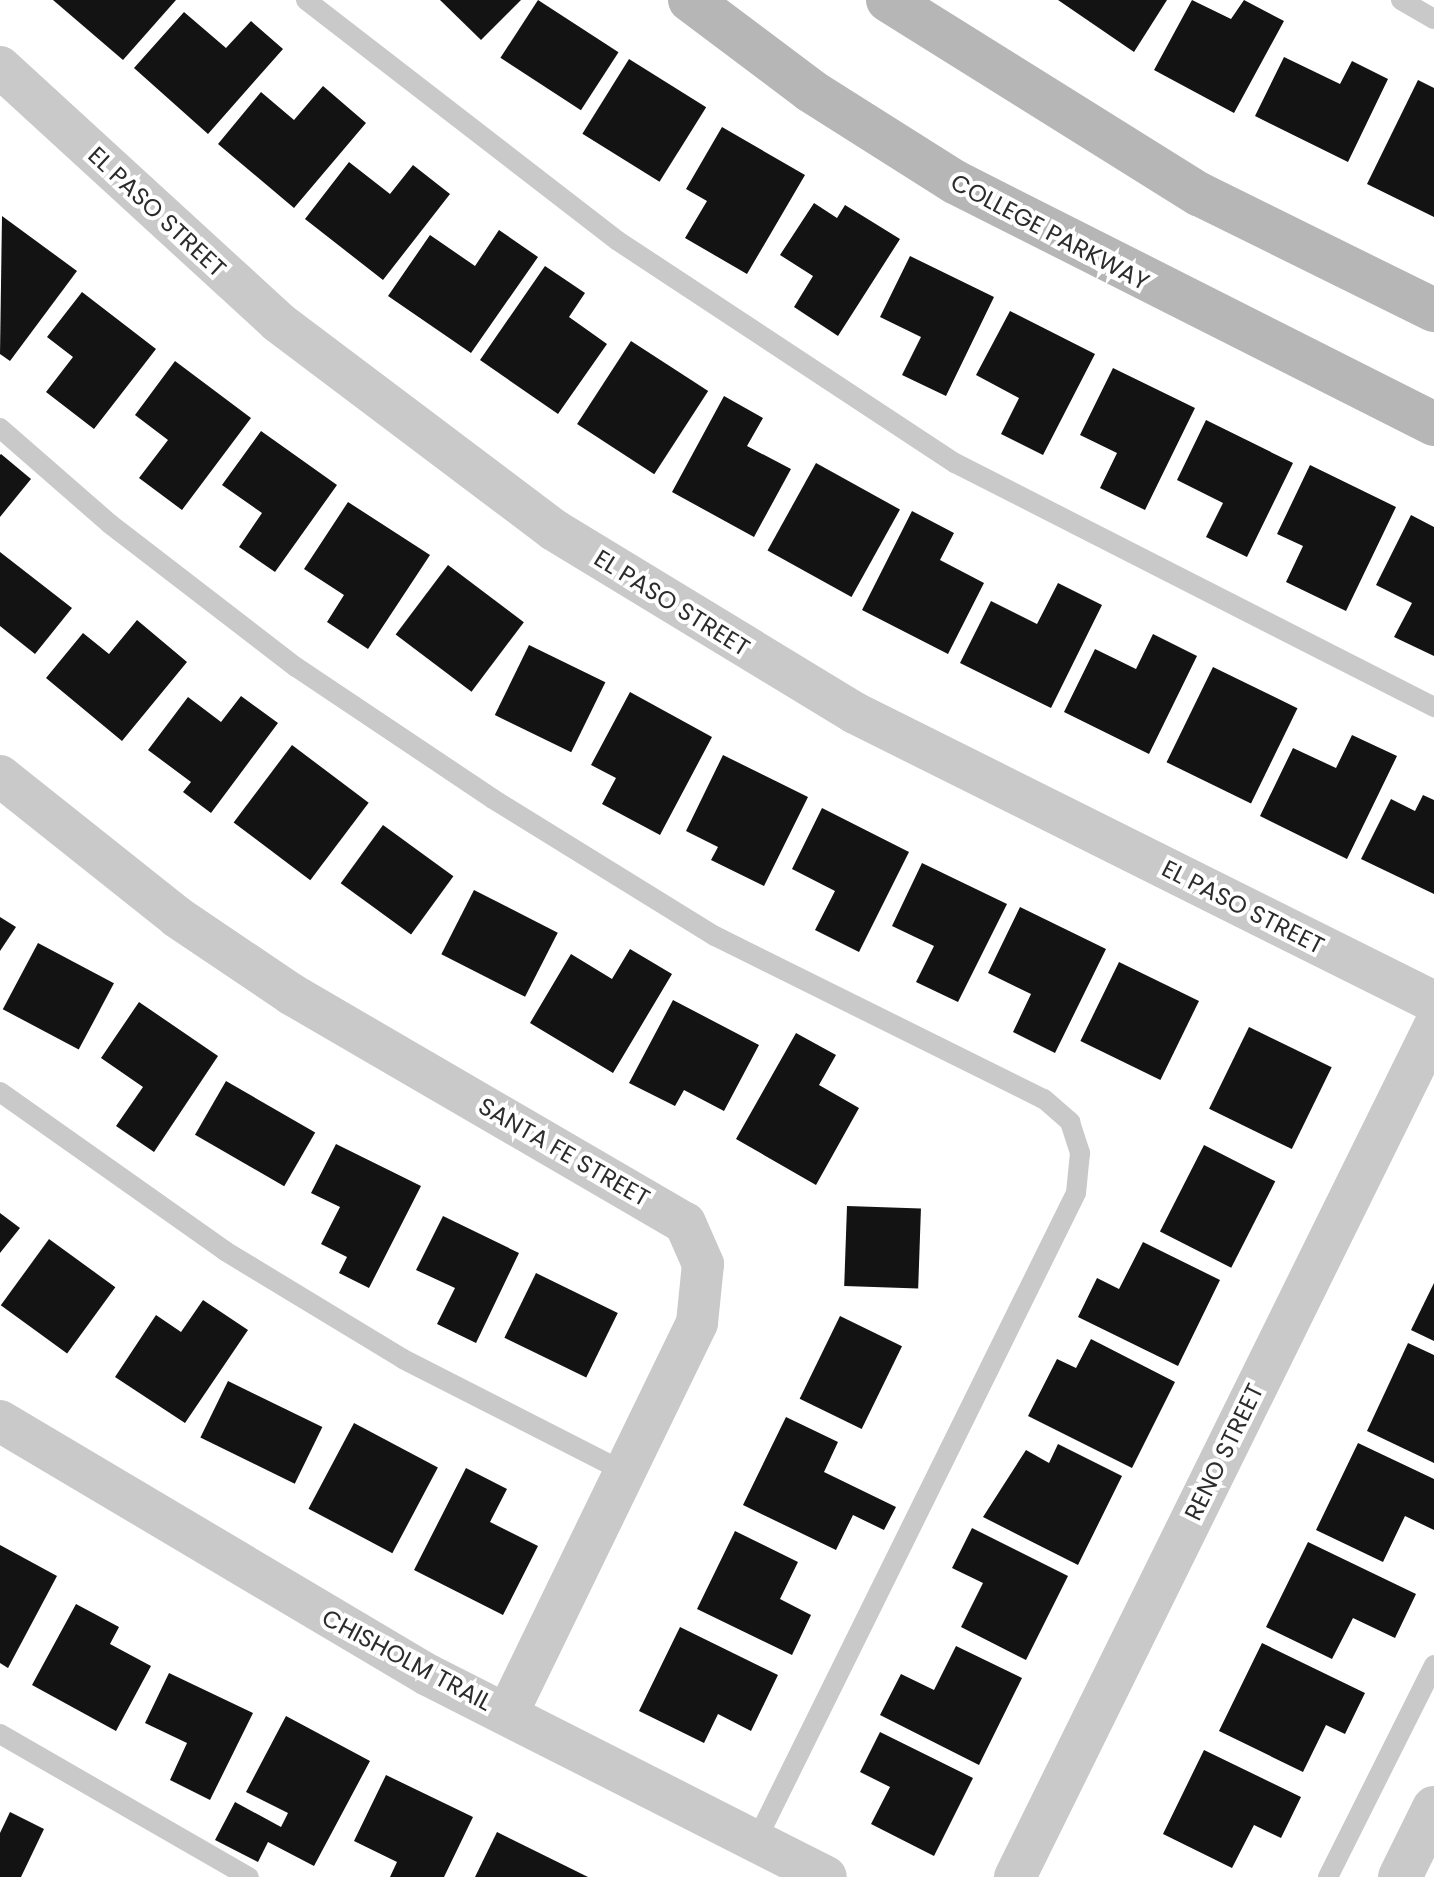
<!DOCTYPE html>
<style>
body{margin:0}
#map{position:relative;width:1434px;height:1877px;overflow:hidden;background:#fff;font-family:Poppins,sans-serif}
div>[style]{position:absolute}
.building>*{inset:0;background:#131313;transform-origin:0 0}
.service>*{height:20px;margin:-10px;padding:0 10px;transform-origin:10px;border-radius:10px;background:#c9c9c9}
.minor>*{height:42px;margin:-21px;padding:0 21px;transform-origin:21px;border-radius:21px;background:#c9c9c9}
.tertiary>*{height:44px;margin:-22px;padding:0 22px;transform-origin:22px;border-radius:22px;background:#c9c9c9}
.secondary>*{height:44px;margin:-22px;padding:0 22px;transform-origin:22px;border-radius:22px;background:#b6b6b6}
span{translate:-50% -50%;white-space:nowrap;text-align:center;line-height:1.15;-webkit-text-stroke:8px #fff;paint-order:stroke}
.street-label{font-size:24px;color:#2c2c2c}
</style>
<div id="map">
<div class="building">
<i style="clip-path:polygon(53px 0,176px 0,123px 60px)"></i>
<i style="clip-path:polygon(440px 0,521px 0,481px 40px)"></i>
<i style="left:538px;top:0;width:96px;height:69px;rotate:33deg"></i>
<i style="clip-path:polygon(1058px 0,1167px 0,1134px 52px)"></i>
<i style="clip-path:polygon(1192px 0,1231px 19px,1244px 0,1284px 21px,1234px 113px,1154px 70px)"></i>
<i style="clip-path:polygon(184px 12px,226px 48px,251px 21px,283px 49px,208px 134px,134px 68px)"></i>
<i style="clip-path:polygon(1284px 57px,1340px 84px,1352px 61px,1388px 79px,1348px 162px,1255px 116px)"></i>
<i style="left:629px;top:59px;width:91px;height:88px;rotate:32deg"></i>
<i style="clip-path:polygon(1418px 80px,1434px 88px,1434px 217px,1367px 184px)"></i>
<i style="clip-path:polygon(323px 86px,366px 123px,294px 208px,218px 144px,261px 92px,294px 120px)"></i>
<i style="clip-path:polygon(722px 127px,805px 175px,747px 274px,685px 238px,707px 201px,686px 189px)"></i>
<i style="clip-path:polygon(349px 162px,390px 194px,413px 165px,450px 194px,383px 280px,305px 219px)"></i>
<i style="clip-path:polygon(814px 203px,837px 218px,845px 205px,900px 239px,838px 336px,794px 307px,813px 276px,780px 255px)"></i>
<i style="clip-path:polygon(2px 216px,77px 271px,10px 361px,0 354px)"></i>
<i style="clip-path:polygon(499px 230px,538px 257px,471px 353px,388px 296px,430px 235px,475px 266px)"></i>
<i style="clip-path:polygon(910px 256px,994px 297px,946px 396px,902px 375px,921px 337px,880px 317px)"></i>
<i style="clip-path:polygon(545px 266px,585px 293px,569px 317px,607px 344px,558px 414px,480px 360px)"></i>
<i style="clip-path:polygon(82px 292px,156px 349px,94px 429px,46px 392px,73px 357px,47px 337px)"></i>
<i style="clip-path:polygon(1010px 311px,1095px 354px,1043px 455px,1001px 434px,1019px 398px,976px 375px)"></i>
<i style="left:631px;top:341px;width:92px;height:99px;rotate:33deg"></i>
<i style="clip-path:polygon(175px 361px,251px 418px,182px 510px,139px 478px,168px 440px,135px 415px)"></i>
<i style="clip-path:polygon(1113px 368px,1195px 408px,1145px 510px,1100px 488px,1117px 453px,1080px 435px)"></i>
<i style="clip-path:polygon(724px 396px,763px 418px,747px 446px,791px 469px,754px 537px,672px 492px)"></i>
<i style="clip-path:polygon(1206px 420px,1293px 463px,1247px 557px,1206px 537px,1223px 503px,1177px 480px)"></i>
<i style="clip-path:polygon(261px 431px,337px 485px,275px 572px,239px 547px,262px 513px,222px 485px)"></i>
<i style="clip-path:polygon(1px 454px,31px 479px,0 517px,0 455px)"></i>
<i style="left:816px;top:463px;width:96px;height:100px;rotate:29deg"></i>
<i style="clip-path:polygon(1310px 465px,1396px 507px,1346px 611px,1286px 582px,1303px 546px,1277px 534px)"></i>
<i style="clip-path:polygon(348px 502px,430px 555px,368px 649px,327px 622px,344px 595px,304px 569px)"></i>
<i style="clip-path:polygon(912px 511px,954px 533px,940px 560px,984px 583px,948px 654px,862px 610px)"></i>
<i style="clip-path:polygon(1411px 515px,1434px 527px,1434px 656px,1394px 637px,1412px 603px,1376px 585px)"></i>
<i style="clip-path:polygon(0 552px,72px 608px,35px 654px,0 626px)"></i>
<i style="left:448px;top:565px;width:95px;height:87px;rotate:37deg"></i>
<i style="clip-path:polygon(1058px 583px,1102px 605px,1051px 708px,960px 663px,991px 601px,1037px 624px)"></i>
<i style="clip-path:polygon(137px 620px,187px 662px,122px 741px,46px 678px,83px 633px,109px 654px)"></i>
<i style="clip-path:polygon(1153px 634px,1197px 656px,1149px 754px,1064px 712px,1095px 649px,1136px 669px)"></i>
<i style="left:529px;top:645px;width:85px;height:78px;rotate:26deg"></i>
<i style="left:1213px;top:667px;width:94px;height:106px;rotate:26deg"></i>
<i style="clip-path:polygon(630px 692px,712px 737px,660px 835px,602px 804px,616px 778px,591px 765px)"></i>
<i style="clip-path:polygon(241px 696px,278px 723px,211px 813px,183px 792px,191px 782px,148px 750px,188px 697px,221px 722px)"></i>
<i style="clip-path:polygon(1352px 735px,1397px 756px,1347px 859px,1260px 816px,1293px 748px,1336px 768px)"></i>
<i style="left:292px;top:745px;width:96px;height:97px;rotate:37deg"></i>
<i style="clip-path:polygon(723px 755px,808px 797px,764px 886px,711px 860px,718px 847px,686px 831px)"></i>
<i style="clip-path:polygon(1423px 795px,1434px 800px,1434px 894px,1361px 859px,1391px 799px,1415px 811px)"></i>
<i style="clip-path:polygon(822px 808px,909px 852px,859px 952px,815px 930px,835px 891px,792px 869px)"></i>
<i style="left:383px;top:825px;width:87px;height:72px;rotate:36deg"></i>
<i style="clip-path:polygon(922px 863px,1007px 904px,958px 1002px,916px 982px,934px 946px,892px 926px)"></i>
<i style="left:474px;top:890px;width:94px;height:72px;rotate:27deg"></i>
<i style="clip-path:polygon(1020px 907px,1106px 949px,1055px 1053px,1013px 1032px,1031px 994px,988px 973px)"></i>
<i style="clip-path:polygon(0 917px,16px 927px,0 951px)"></i>
<i style="left:38px;top:943px;width:86px;height:75px;rotate:28deg"></i>
<i style="clip-path:polygon(630px 949px,672px 974px,613px 1073px,530px 1023px,571px 954px,612px 979px)"></i>
<i style="left:1119px;top:962px;width:89px;height:88px;rotate:26deg"></i>
<i style="clip-path:polygon(673px 1000px,759px 1045px,724px 1111px,684px 1090px,675px 1106px,629px 1083px)"></i>
<i style="clip-path:polygon(139px 1002px,218px 1056px,154px 1152px,116px 1126px,143px 1087px,101px 1058px)"></i>
<i style="left:1249px;top:1027px;width:92px;height:91px;rotate:26deg"></i>
<i style="clip-path:polygon(796px 1033px,836px 1055px,819px 1085px,859px 1108px,816px 1185px,736px 1139px)"></i>
<i style="left:226px;top:1081px;width:103px;height:62px;rotate:30deg"></i>
<i style="clip-path:polygon(336px 1144px,421px 1186px,369px 1288px,339px 1273px,347px 1257px,321px 1244px,340px 1207px,311px 1193px)"></i>
<i style="left:1204px;top:1145px;width:80px;height:97px;rotate:27deg"></i>
<i style="left:847px;top:1206px;width:74px;height:80px;rotate:2deg"></i>
<i style="clip-path:polygon(0 1213px,20px 1228px,0 1253px)"></i>
<i style="clip-path:polygon(443px 1216px,519px 1253px,476px 1343px,437px 1324px,455px 1288px,416px 1270px)"></i>
<i style="left:49px;top:1239px;width:82px;height:82px;rotate:36deg"></i>
<i style="clip-path:polygon(1143px 1242px,1220px 1280px,1178px 1366px,1078px 1317px,1097px 1278px,1119px 1289px)"></i>
<i style="left:536px;top:1273px;width:91px;height:72px;rotate:26deg"></i>
<i style="clip-path:polygon(1434px 1283px,1434px 1341px,1411px 1330px)"></i>
<i style="clip-path:polygon(203px 1300px,248px 1330px,185px 1423px,115px 1377px,156px 1315px,181px 1332px)"></i>
<i style="left:840px;top:1316px;width:69px;height:92px;rotate:26deg"></i>
<i style="clip-path:polygon(1091px 1339px,1175px 1382px,1132px 1468px,1028px 1416px,1057px 1359px,1076px 1368px)"></i>
<i style="clip-path:polygon(1408px 1343px,1434px 1355px,1434px 1463px,1367px 1431px)"></i>
<i style="left:228px;top:1381px;width:105px;height:63px;rotate:26deg"></i>
<i style="clip-path:polygon(786px 1417px,838px 1442px,824px 1472px,896px 1507px,884px 1530px,853px 1515px,836px 1550px,743px 1505px)"></i>
<i style="left:354px;top:1423px;width:95px;height:97px;rotate:28deg"></i>
<i style="clip-path:polygon(1358px 1443px,1434px 1479px,1434px 1530px,1405px 1516px,1383px 1562px,1316px 1530px)"></i>
<i style="clip-path:polygon(1058px 1444px,1122px 1476px,1078px 1565px,983px 1517px,1026px 1450px,1049px 1463px)"></i>
<i style="clip-path:polygon(466px 1468px,507px 1489px,490px 1522px,538px 1546px,503px 1615px,414px 1570px)"></i>
<i style="clip-path:polygon(972px 1528px,1068px 1576px,1026px 1660px,961px 1627px,983px 1583px,952px 1568px)"></i>
<i style="clip-path:polygon(735px 1531px,798px 1562px,780px 1599px,811px 1615px,792px 1655px,697px 1609px)"></i>
<i style="clip-path:polygon(1308px 1542px,1416px 1594px,1395px 1638px,1353px 1618px,1332px 1659px,1266px 1627px)"></i>
<i style="clip-path:polygon(0 1545px,57px 1576px,8px 1668px,0 1663px)"></i>
<i style="clip-path:polygon(76px 1604px,119px 1627px,110px 1644px,151px 1666px,116px 1731px,32px 1685px)"></i>
<i style="clip-path:polygon(680px 1627px,778px 1675px,751px 1731px,718px 1714px,704px 1743px,639px 1711px)"></i>
<i style="clip-path:polygon(1262px 1643px,1365px 1693px,1345px 1734px,1326px 1725px,1303px 1772px,1219px 1731px)"></i>
<i style="clip-path:polygon(956px 1646px,1022px 1678px,979px 1765px,880px 1715px,901px 1674px,934px 1690px)"></i>
<i style="clip-path:polygon(169px 1673px,253px 1713px,210px 1800px,170px 1780px,187px 1743px,145px 1723px)"></i>
<i style="clip-path:polygon(286px 1716px,370px 1761px,314px 1866px,268px 1842px,258px 1862px,215px 1840px,235px 1802px,281px 1827px,288px 1813px,246px 1792px)"></i>
<i style="clip-path:polygon(880px 1732px,973px 1778px,934px 1856px,871px 1824px,890px 1787px,860px 1772px)"></i>
<i style="clip-path:polygon(1204px 1750px,1301px 1797px,1281px 1838px,1254px 1825px,1232px 1868px,1163px 1834px)"></i>
<i style="clip-path:polygon(386px 1775px,473px 1817px,444px 1877px,390px 1877px,397px 1862px,354px 1841px)"></i>
<i style="clip-path:polygon(10px 1812px,44px 1829px,21px 1877px,0 1877px,0 1833px)"></i>
<i style="clip-path:polygon(497px 1832px,588px 1877px,475px 1877px)"></i>
</div>
<div class="service">
<i style="left:306px;top:0;width:394px;rotate:37.7deg"></i>
<i style="left:618px;top:241px;width:404px;rotate:33.4deg"></i>
<i style="left:955px;top:463px;width:538px;rotate:26.99deg"></i>
<i style="left:1401px;top:0;width:38px;rotate:30deg"></i>
<i style="left:0;top:428px;width:146px;rotate:41.1deg"></i>
<i style="left:110px;top:524px;width:235px;rotate:37.6deg"></i>
<i style="left:296px;top:667px;width:237px;rotate:33.8deg"></i>
<i style="left:493px;top:799px;width:261px;rotate:31.7deg"></i>
<i style="left:715px;top:936px;width:367px;rotate:26.4deg"></i>
<i style="left:1044px;top:1099px;width:35px;rotate:41deg"></i>
<i style="left:1070px;top:1122px;width:33px;rotate:72deg"></i>
<i style="left:1080px;top:1153px;width:40px;rotate:95.7deg"></i>
<i style="left:1076px;top:1193px;width:725px;rotate:116.28deg"></i>
<i style="left:0;top:1092px;width:276px;rotate:35.2deg"></i>
<i style="left:225px;top:1251px;width:208px;rotate:31.2deg"></i>
<i style="left:403px;top:1359px;width:249px;rotate:27deg"></i>
<i style="left:0;top:1734px;width:287px;rotate:29.9deg"></i>
<i style="left:1328px;top:1877px;width:237px;rotate:-63.4deg"></i>
</div>
<div class="minor">
<i style="left:0;top:67px;width:377px;rotate:42.5deg"></i>
<i style="left:278px;top:322px;width:346px;rotate:37deg"></i>
<i style="left:554px;top:530px;width:352px;rotate:31.3deg"></i>
<i style="left:855px;top:713px;width:647px;rotate:26.53deg"></i>
<i style="left:0;top:776px;width:226px;rotate:38.5deg"></i>
<i style="left:177px;top:917px;width:138px;rotate:34deg"></i>
<i style="left:291px;top:994px;width:456px;rotate:30.2deg"></i>
<i style="left:685px;top:1223px;width:45px;rotate:66.3deg"></i>
<i style="left:703px;top:1264px;width:59px;rotate:95.8deg"></i>
<i style="left:697px;top:1323px;width:435px;rotate:115.9deg"></i>
<i style="left:0;top:1421px;width:498px;rotate:30.7deg"></i>
<i style="left:428px;top:1675px;width:446px;rotate:26.9deg"></i>
<i style="left:1015px;top:1877px;width:948px;rotate:-63.76deg"></i>
</div>
<div class="tertiary">
<i style="left:1400px;top:1877px;width:77px;rotate:-63.8deg"></i>
</div>
<div class="secondary">
<i style="left:690px;top:0;width:151px;rotate:36.9deg"></i>
<i style="left:811px;top:91px;width:170px;rotate:32.3deg"></i>
<i style="left:955px;top:182px;width:537px;rotate:26.8deg"></i>
<i style="left:888px;top:0;width:367px;rotate:32deg"></i>
<i style="left:1199px;top:194px;width:262px;rotate:26.3deg"></i>
</div>
<div class="street-label">
<span style="left:157px;top:212px;rotate:43deg">EL PASO STREET</span>
<span style="left:1050px;top:232px;rotate:28deg">COLLEGE PARKWAY</span>
<span style="left:672px;top:603px;rotate:32deg">EL PASO STREET</span>
<span style="left:1243px;top:907px;rotate:27deg">EL PASO STREET</span>
<span style="left:564px;top:1152px;rotate:30deg">SANTA FE STREET</span>
<span style="left:1224px;top:1452px;rotate:-64deg">RENO STREET</span>
<span style="left:407px;top:1660px;rotate:28deg">CHISHOLM TRAIL</span>
</div>
</div>
